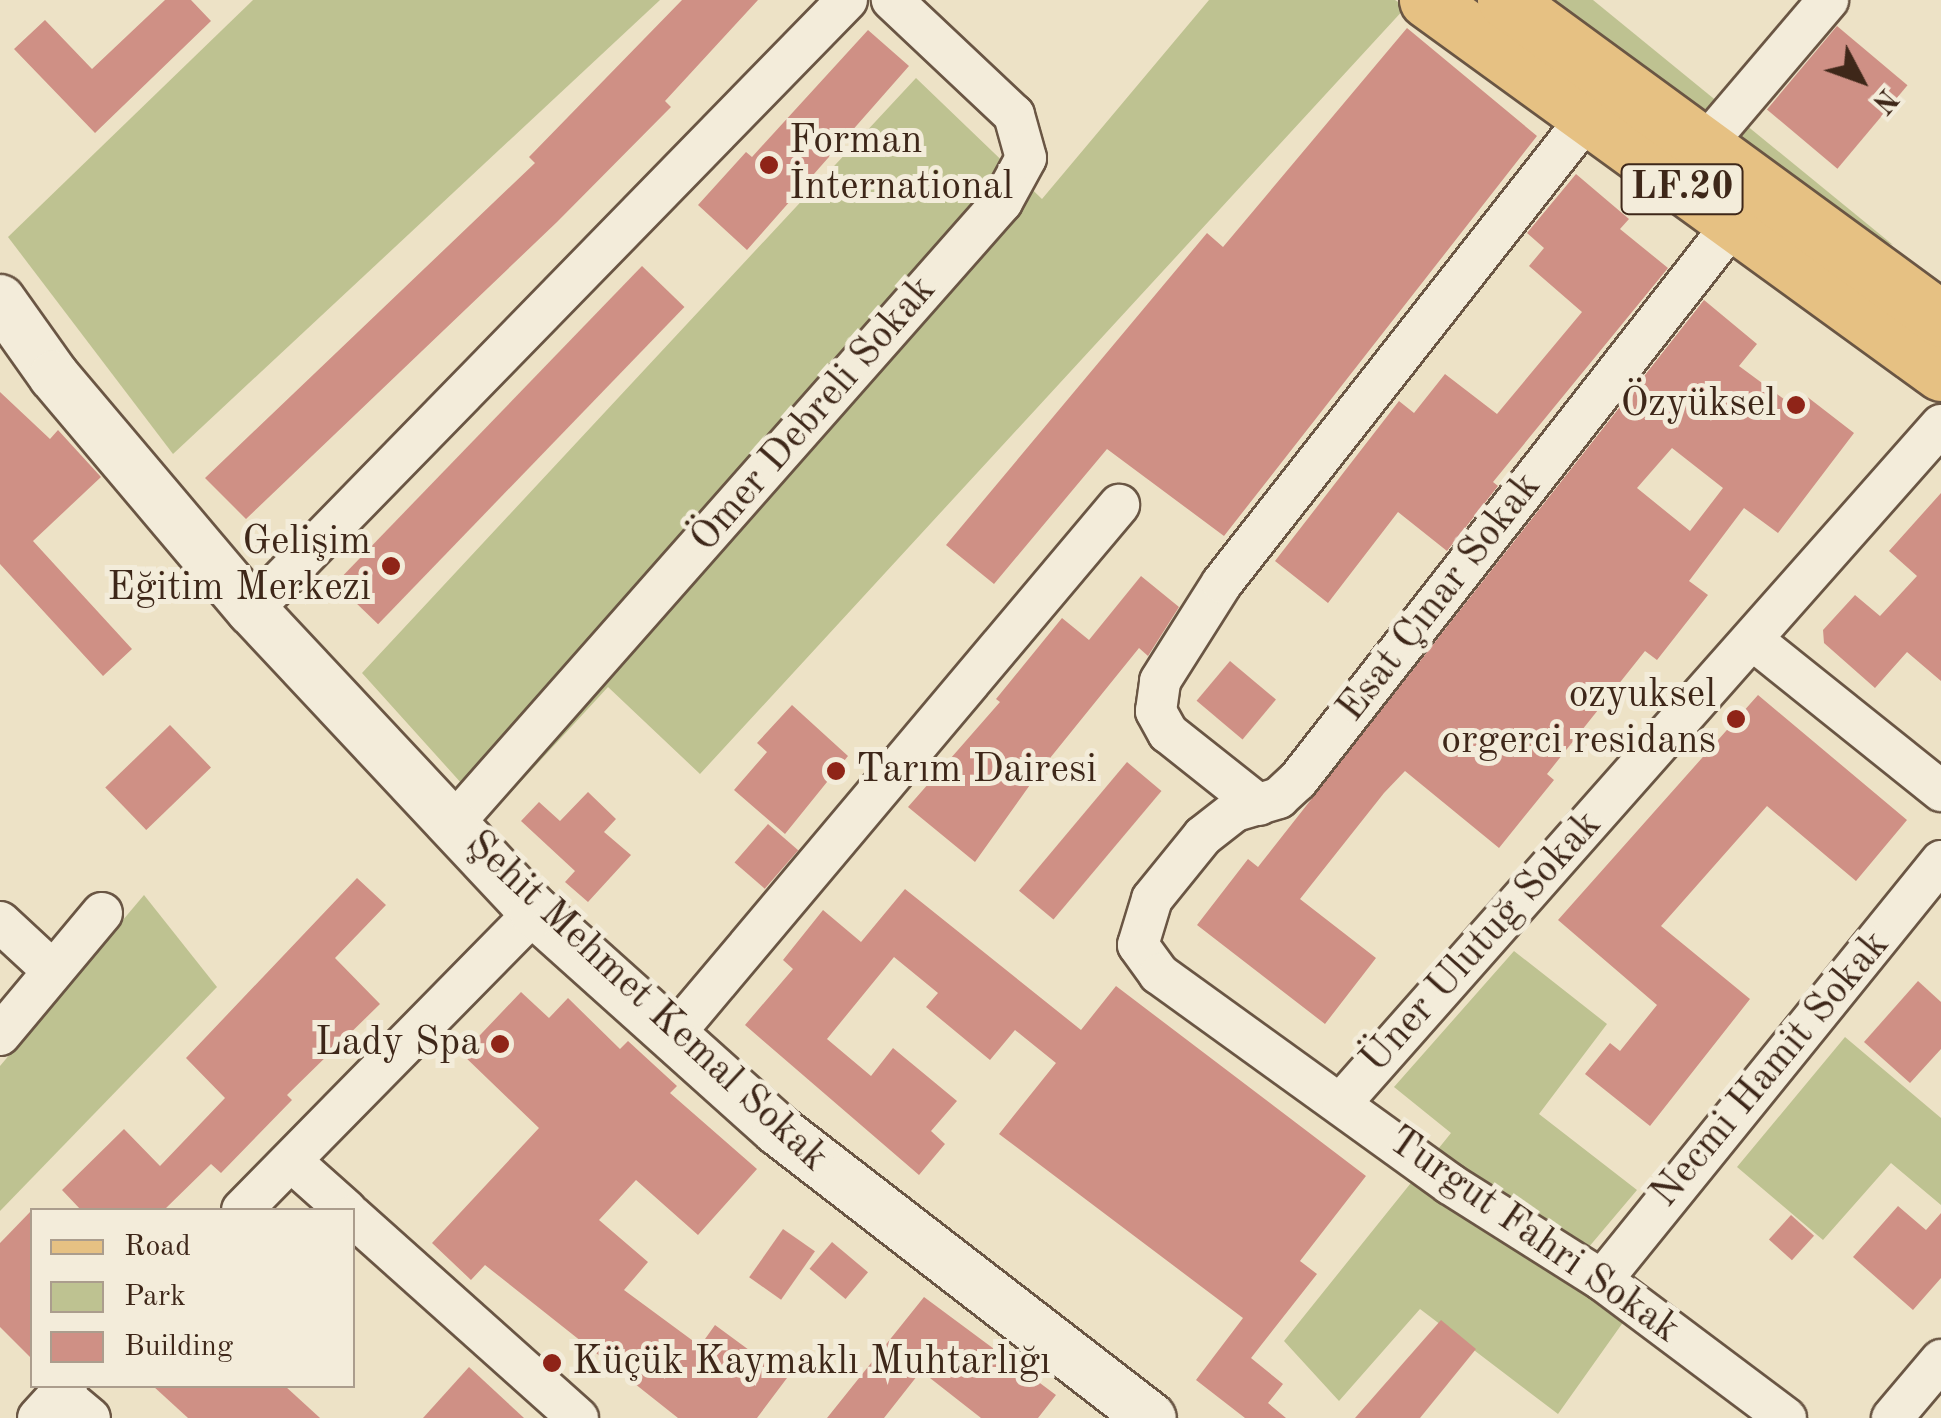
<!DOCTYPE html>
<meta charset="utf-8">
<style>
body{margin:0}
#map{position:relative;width:1941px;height:1418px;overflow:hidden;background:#ede2c6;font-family:"Old Standard TT",serif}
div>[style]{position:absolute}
.green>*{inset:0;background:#bec291}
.building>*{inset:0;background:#cf9085;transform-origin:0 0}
.roads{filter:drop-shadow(2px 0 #6a5644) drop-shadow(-2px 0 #6a5644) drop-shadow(0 2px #6a5644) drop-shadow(0 -2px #6a5644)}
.minor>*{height:40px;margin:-20px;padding:0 20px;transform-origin:20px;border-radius:20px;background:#f3ecda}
.tertiary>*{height:50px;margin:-25px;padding:0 25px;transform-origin:25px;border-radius:25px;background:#f3ecda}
.primary>*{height:55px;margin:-27.5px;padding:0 27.5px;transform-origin:27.5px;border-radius:27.5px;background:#e6c183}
.dots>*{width:28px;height:28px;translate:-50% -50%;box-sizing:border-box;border:5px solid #f3ecda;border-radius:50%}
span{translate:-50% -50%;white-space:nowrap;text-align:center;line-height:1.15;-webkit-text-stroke:10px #f3ecda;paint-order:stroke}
.shield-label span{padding:2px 8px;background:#f3ecda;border:2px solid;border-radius:8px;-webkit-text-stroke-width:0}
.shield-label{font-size:38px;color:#3e2719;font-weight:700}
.poi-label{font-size:40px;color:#3e2719}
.left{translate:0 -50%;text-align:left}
.right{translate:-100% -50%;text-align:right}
.street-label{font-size:40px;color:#3e2719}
.legend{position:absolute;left:30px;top:1208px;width:325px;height:180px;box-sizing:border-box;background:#f3ecda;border:2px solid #ab9d8d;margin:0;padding:12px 18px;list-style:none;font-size:30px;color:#3e2719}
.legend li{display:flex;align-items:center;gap:20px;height:50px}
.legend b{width:50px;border:2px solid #ab9d8d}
.north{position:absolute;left:1811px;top:30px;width:100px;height:100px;-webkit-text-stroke:8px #f3ecda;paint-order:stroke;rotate:131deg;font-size:28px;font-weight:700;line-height:40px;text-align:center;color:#3e2719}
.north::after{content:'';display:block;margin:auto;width:35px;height:45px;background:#3e2719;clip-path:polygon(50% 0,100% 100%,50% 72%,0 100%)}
</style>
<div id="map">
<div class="green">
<i style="clip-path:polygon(253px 0,660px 0,173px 454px,8px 237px)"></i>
<i style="clip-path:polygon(1209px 0,1395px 0,1406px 7px,700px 774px,608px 687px,490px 815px,362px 673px,916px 78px,1042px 199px)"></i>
<i style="clip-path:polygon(1506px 0,1593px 0,1893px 245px,1806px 209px)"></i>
<i style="clip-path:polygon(144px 895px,217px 987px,0 1211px,0 1066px)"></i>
<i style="clip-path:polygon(1514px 951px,1607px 1024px,1539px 1114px,1637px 1190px,1561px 1280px,1624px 1321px,1558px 1414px,1420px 1309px,1339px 1401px,1284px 1341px,1451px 1133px,1394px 1087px)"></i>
<i style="clip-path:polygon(1845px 1037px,1941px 1118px,1941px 1205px,1891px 1163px,1823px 1240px,1737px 1167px)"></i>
</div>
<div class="building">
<i style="clip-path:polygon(165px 0,191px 0,211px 21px,95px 133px,14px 49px,45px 20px,92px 69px)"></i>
<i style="clip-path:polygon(682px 0,758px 0,665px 101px,671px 107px,557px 222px,246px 519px,205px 478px,535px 163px,529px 157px)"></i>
<i style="left:1837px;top:26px;width:92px;height:109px;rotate:40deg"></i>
<i style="clip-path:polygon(1407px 28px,1537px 136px,1224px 536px,1107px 449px,994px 584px,946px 545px,1207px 233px,1223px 247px)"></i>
<i style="clip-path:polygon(868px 30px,909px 66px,747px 250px,698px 205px,746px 152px,752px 157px)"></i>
<i style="clip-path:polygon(1576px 174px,1629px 219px,1620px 229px,1668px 268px,1493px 482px,1498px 486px,1447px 551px,1398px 512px,1328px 603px,1275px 561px,1399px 401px,1414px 413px,1445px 374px,1497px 414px,1582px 312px,1529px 266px,1544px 248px,1527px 233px)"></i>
<i style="left:642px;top:266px;width:59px;height:441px;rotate:44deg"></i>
<i style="clip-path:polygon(evenodd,1704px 300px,1757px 344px,1739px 366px,1792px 405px,1801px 392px,1854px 433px,1778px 533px,1744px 508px,1689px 581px,1708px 595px,1657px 660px,1645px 651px,1547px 774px,1554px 780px,1499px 848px,1405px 771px,1384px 793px,1300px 899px,1376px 958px,1325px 1024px,1197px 925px,1248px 859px,1258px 867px,1704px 300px,1672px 448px,1723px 488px,1690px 531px,1637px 488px,1672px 448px)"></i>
<i style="clip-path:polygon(0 392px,50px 439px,58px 430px,101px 477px,33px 541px,132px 649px,103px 676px,0 564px)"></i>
<i style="clip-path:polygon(1941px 493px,1941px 681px,1907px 652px,1875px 688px,1824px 643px,1823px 630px,1855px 595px,1880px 616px,1917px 576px,1889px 551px)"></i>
<i style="clip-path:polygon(1141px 576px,1179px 607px,1148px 656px,1139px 648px,1042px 768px,975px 862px,908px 807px,1000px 702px,996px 699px,1062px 618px,1089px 640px)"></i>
<i style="left:1230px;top:661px;width:60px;height:52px;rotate:40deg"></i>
<i style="clip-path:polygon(1758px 695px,1907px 820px,1856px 881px,1767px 806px,1661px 926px,1750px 999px,1650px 1126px,1585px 1074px,1610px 1043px,1620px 1051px,1657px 1005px,1558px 920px)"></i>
<i style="clip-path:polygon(792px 705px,848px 756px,785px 834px,734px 790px,767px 752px,757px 743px)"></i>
<i style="left:170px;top:725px;width:59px;height:90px;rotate:46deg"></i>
<i style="left:1127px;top:762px;width:45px;height:168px;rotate:40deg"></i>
<i style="clip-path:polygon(588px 792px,616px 819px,604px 832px,631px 855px,588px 902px,565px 882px,575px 871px,521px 821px,539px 802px,560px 821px)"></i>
<i style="left:768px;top:824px;width:40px;height:51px;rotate:41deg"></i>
<i style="clip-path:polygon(357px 878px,386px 905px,335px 958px,380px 1004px,287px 1095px,292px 1100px,221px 1173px,211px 1164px,164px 1210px,81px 1210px,62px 1190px,124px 1129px,160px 1166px,225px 1098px,186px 1058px)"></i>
<i style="clip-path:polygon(905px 889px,1081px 1030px,1116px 986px,1366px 1176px,1300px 1261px,1317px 1274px,1251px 1358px,1283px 1384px,1268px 1403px,1286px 1418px,1245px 1418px,1196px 1380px,1243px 1318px,999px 1134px,1056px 1063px,1015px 1030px,990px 1060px,926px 1007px,938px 993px,894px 957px,827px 1039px,871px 1076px,893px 1048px,957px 1101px,931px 1131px,945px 1144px,919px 1175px,745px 1025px,793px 969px,783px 960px,823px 910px,861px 942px)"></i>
<i style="clip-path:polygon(1918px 981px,1941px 1002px,1941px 1049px,1910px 1083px,1864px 1042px)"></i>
<i style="clip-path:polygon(521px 992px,549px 1018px,568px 998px,620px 1049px,628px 1041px,677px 1086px,670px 1093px,757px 1169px,698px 1235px,636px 1180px,599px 1220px,648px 1262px,624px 1290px,700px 1346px,715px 1325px,787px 1378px,757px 1418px,678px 1418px,485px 1265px,471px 1280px,432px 1243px,539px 1128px,462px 1054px)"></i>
<i style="clip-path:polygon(1898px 1206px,1926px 1230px,1941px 1213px,1941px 1278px,1913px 1310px,1853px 1257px)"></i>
<i style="clip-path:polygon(32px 1210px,32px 1359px,0 1327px,0 1243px)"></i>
<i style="left:1791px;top:1215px;width:31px;height:33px;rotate:42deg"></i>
<i style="left:783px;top:1229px;width:39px;height:59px;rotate:35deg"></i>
<i style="left:832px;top:1242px;width:47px;height:35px;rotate:40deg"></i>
<i style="clip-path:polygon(924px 1297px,1056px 1395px,1038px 1418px,981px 1418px,921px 1371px,884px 1418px,827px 1418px)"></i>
<i style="clip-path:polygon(1441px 1320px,1476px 1349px,1420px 1418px,1355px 1418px)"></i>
<i style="clip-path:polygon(469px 1367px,524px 1418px,423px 1418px)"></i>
<i style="clip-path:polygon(153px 1386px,285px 1386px,320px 1418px,188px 1418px)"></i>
</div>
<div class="roads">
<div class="minor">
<i style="left:1703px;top:147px;width:193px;rotate:-49.6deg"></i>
<i style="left:1732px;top:225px;width:705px;rotate:128.02deg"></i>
<i style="left:1298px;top:780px;width:26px;rotate:137deg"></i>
<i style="left:1279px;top:798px;width:46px;rotate:163.5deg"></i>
<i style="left:1235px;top:811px;width:41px;rotate:142deg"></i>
<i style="left:1203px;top:836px;width:81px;rotate:129deg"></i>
<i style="left:1152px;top:899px;width:48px;rotate:106.9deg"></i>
<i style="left:1138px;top:945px;width:36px;rotate:54deg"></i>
<i style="left:1159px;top:974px;width:359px;rotate:35.8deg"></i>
<i style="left:1450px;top:1184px;width:180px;rotate:32.3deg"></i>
<i style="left:1602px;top:1280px;width:230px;rotate:36.9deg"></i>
<i style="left:252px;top:610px;width:852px;rotate:-45.71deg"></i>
<i style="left:1754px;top:641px;width:240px;rotate:38.7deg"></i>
<i style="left:1259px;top:805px;width:116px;rotate:-141.6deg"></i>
<i style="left:1168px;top:733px;width:25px;rotate:-119deg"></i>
<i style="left:1156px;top:711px;width:30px;rotate:-82deg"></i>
<i style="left:1160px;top:681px;width:116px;rotate:-57.7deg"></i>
<i style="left:1222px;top:583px;width:590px;rotate:-51.89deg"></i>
<i style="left:453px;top:824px;width:830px;rotate:-48.57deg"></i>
<i style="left:1002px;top:202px;width:50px;rotate:-61.4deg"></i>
<i style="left:1026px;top:158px;width:45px;rotate:-105.6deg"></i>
<i style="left:1014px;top:115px;width:168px;rotate:-136.7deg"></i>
<i style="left:0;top:922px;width:72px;rotate:42.8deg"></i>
<i style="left:0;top:1035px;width:159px;rotate:-50.1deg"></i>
<i style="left:673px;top:1035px;width:693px;rotate:-49.92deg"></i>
<i style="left:1342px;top:1102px;width:904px;rotate:-48.5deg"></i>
<i style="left:291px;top:1161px;width:74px;rotate:41.7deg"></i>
<i style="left:242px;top:1210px;width:418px;rotate:-45.5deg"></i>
<i style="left:352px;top:1216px;width:303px;rotate:41.8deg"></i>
<i style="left:1602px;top:1280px;width:539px;rotate:-51.02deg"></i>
<i style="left:60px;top:1393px;width:39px;rotate:40deg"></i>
<i style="left:38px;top:1418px;width:43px;rotate:-47.8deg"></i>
<i style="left:1892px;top:1418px;width:76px;rotate:-49.8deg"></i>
</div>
<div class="tertiary">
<i style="left:0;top:300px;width:93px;rotate:54.6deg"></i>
<i style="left:54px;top:376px;width:307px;rotate:49.8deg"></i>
<i style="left:252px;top:610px;width:414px;rotate:46.9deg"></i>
<i style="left:535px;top:912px;width:326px;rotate:41.9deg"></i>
<i style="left:778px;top:1130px;width:471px;rotate:37.7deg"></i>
</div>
<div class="primary">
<i style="left:1427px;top:0;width:635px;rotate:35.97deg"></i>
<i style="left:1505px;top:0;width:540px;rotate:36.19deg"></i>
</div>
</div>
<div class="dots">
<i style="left:769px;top:165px;background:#8f2418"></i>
<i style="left:1796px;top:405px;background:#8f2418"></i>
<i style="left:391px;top:566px;background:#8f2418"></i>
<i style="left:1736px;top:719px;background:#8f2418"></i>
<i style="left:836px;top:771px;background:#8f2418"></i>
<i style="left:500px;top:1044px;background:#8f2418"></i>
<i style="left:552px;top:1363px;background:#8f2418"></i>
</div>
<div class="shield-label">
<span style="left:1682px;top:189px">LF.20</span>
</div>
<div class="poi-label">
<span class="left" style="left:789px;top:165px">Forman<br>İnternational</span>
<span class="right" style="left:1776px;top:405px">Özyüksel</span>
<span class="right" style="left:371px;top:566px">Gelişim<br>Eğitim Merkezi</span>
<span class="right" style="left:1716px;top:719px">ozyuksel<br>orgerci residans</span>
<span class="left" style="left:856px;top:771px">Tarım Dairesi</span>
<span class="right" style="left:480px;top:1044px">Lady Spa</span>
<span class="left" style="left:572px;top:1363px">Küçük Kaymaklı Muhtarlığı</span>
</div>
<div class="street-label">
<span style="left:814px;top:415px;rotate:-49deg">Ömer Debreli Sokak</span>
<span style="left:1440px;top:598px;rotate:-52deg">Esat Çınar Sokak</span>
<span style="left:1482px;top:943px;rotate:-48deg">Üner Ulutuğ Sokak</span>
<span style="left:646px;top:1002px;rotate:43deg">Şehit Mehmet Kemal Sokak</span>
<span style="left:1771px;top:1070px;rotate:-50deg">Necmi Hamit Sokak</span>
<span style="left:1533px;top:1236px;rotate:35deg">Turgut Fahri Sokak</span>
</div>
<ul class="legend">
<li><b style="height:12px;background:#e6c183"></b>Road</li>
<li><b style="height:28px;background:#bec291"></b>Park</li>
<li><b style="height:28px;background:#cf9085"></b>Building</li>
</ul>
<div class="north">N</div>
</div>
